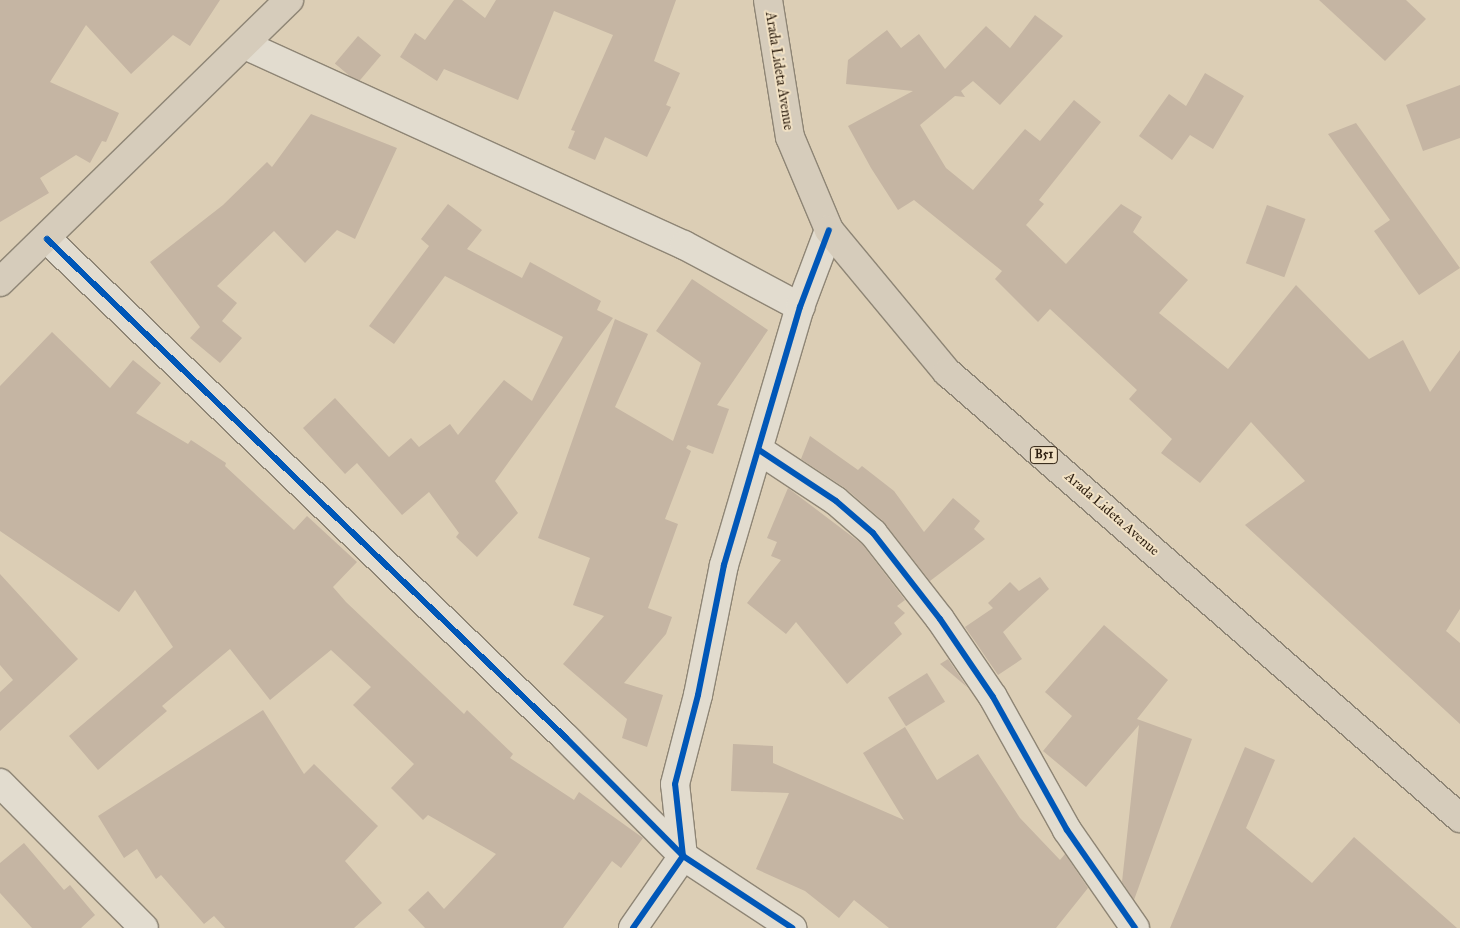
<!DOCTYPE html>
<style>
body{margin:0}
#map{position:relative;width:1460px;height:928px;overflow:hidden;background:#dcceb5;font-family:"IM FELL Great Primer",serif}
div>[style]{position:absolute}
.building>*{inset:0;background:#c5b5a3;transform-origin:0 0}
.roads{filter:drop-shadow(1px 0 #8e8575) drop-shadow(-1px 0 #8e8575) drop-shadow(0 1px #8e8575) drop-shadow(0 -1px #8e8575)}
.minor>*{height:28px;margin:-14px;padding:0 14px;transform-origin:14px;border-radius:14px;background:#e2dccf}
.major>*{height:28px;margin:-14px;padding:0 14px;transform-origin:14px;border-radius:14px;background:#d6ccbb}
.highway>*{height:28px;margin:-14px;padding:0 14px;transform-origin:14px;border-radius:14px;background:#d6ccbb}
.cycleway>*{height:6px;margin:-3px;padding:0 3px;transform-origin:3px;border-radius:3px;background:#0057b8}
span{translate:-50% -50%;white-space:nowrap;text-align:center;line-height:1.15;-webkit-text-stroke:4px #f2e2c5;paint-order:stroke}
.shield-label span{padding:1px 4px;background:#f2e2c5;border:1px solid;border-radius:4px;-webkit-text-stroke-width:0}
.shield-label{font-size:12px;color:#2c1d0e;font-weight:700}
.street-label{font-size:14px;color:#2c1d0e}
</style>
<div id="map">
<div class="building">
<i style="clip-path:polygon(0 0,220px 0,190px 46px,173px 35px,131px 74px,86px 25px,50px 82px,119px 113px,106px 142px,102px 141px,90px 163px,76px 155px,40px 178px,49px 193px,0 222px)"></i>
<i style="clip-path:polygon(454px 0,462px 0,485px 18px,496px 0,676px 0,654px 61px,680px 73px,666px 105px,671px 107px,647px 157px,605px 137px,595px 160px,568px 148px,575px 131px,571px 130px,613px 35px,554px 11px,518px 100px,444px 69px,437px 81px,400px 57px,415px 33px,425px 40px)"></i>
<i style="clip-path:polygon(1319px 0,1406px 0,1426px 19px,1385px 61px)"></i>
<i style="clip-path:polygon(1035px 15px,1063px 36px,1000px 105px,973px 81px,961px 91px,965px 97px,955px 96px,920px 125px,946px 168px,973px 190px,1025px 129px,1040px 141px,1074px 100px,1101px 122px,1039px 200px,1044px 204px,1026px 225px,1066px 264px,1121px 204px,1142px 217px,1133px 232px,1188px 280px,1159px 313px,1228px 369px,1296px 285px,1369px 359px,1403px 340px,1430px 392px,1460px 350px,1460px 609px,1446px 631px,1460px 643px,1460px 724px,1245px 525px,1305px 481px,1251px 422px,1200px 483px,1161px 453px,1172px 439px,1129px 399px,1137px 390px,1050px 309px,1038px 322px,995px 279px,1002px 271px,914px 200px,898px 210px,871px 168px,848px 126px,913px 91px,846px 84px,848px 60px,887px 30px,901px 48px,919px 34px,945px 69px,986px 26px,1010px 48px)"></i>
<i style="left:358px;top:36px;width:30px;height:36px;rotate:40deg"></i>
<i style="clip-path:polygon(1205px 73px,1244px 96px,1213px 149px,1190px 135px,1172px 160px,1139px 136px,1169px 94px,1186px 106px)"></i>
<i style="clip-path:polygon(1460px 85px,1460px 138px,1423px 151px,1406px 105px)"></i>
<i style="clip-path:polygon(311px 114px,397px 148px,355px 239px,337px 230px,305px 263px,274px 231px,217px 286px,237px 303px,222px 321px,242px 338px,220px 363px,190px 338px,200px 327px,150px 262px,223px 205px,267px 162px,272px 167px)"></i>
<i style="clip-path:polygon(1356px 123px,1460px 268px,1419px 295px,1374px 231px,1390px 220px,1328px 134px)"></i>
<i style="clip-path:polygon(448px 204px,482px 230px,467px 249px,522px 278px,530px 262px,601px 301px,597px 310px,613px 318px,495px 481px,518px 513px,477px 557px,456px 537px,459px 533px,429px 492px,402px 515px,357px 463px,345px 474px,303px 428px,335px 398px,389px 457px,411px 438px,419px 447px,450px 424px,458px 435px,504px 380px,532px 401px,563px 337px,445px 276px,394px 344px,369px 326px,429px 246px,421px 239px)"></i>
<i style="left:1267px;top:205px;width:41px;height:62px;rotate:20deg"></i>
<i style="clip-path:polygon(692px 279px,768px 330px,717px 405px,729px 409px,713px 454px,688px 445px,686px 448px,691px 451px,665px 519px,678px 524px,648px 608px,672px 617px,666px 634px,624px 683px,663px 695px,647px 747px,622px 738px,627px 719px,563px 664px,604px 616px,573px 605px,590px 558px,538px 538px,615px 319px,648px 334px,615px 407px,673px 441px,701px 363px,656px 331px)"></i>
<i style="clip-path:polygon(52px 332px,110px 388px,133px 360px,161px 383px,136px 413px,188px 444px,191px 440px,226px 463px,225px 466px,294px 530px,307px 516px,357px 562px,333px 587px,346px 602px,464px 714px,467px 710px,513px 754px,510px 758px,574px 800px,579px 792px,643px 838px,621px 868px,612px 861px,563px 928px,425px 928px,408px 910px,428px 891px,444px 909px,496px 854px,428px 815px,423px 820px,391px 788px,414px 764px,353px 705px,371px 687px,331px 650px,270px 700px,230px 649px,162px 706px,167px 711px,98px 770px,69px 736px,173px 647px,135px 590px,119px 612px,0 531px,0 386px)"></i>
<i style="clip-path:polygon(810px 436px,858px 470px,862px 466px,894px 491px,924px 532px,953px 498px,980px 521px,974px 529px,985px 539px,930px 581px,883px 521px,845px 488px,801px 459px)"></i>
<i style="clip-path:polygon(788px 488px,862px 544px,905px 600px,897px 606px,905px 613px,894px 623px,902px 634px,847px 684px,796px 622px,786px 634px,747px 603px,781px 560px,771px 556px,777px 542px,767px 538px)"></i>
<i style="clip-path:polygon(0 574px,78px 659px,0 731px,0 692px,13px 680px,0 665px)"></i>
<i style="clip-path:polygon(1040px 577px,1049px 589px,1003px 632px,1022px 659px,998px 675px,965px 627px,993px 608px,988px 603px,1010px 582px,1019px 591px)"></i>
<i style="clip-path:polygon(1104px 625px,1168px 680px,1137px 719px,1192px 739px,1134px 900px,1122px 882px,1139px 725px,1086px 787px,1043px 751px,1072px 716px,1045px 692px)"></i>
<i style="clip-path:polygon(948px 659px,967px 687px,940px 664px)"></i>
<i style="left:927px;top:673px;width:34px;height:46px;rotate:58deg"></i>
<i style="clip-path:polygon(263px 710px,304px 774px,314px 764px,378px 826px,345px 861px,382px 903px,354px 928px,225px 928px,214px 916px,204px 924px,161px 875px,156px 879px,137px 849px,124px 858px,98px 816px)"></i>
<i style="clip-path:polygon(905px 727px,937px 780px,978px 754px,1020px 818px,1060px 860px,1065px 854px,1088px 888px,1056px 928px,889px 928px,854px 900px,839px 918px,805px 891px,756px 869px,789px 793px,731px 791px,733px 744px,773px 746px,773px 763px,904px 820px,863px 753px)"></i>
<i style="clip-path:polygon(1245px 747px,1275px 760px,1246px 828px,1312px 883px,1354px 837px,1457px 928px,1170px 928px)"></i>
<i style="clip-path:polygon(24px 843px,64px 890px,70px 885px,95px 915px,81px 928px,32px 928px,0 893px,0 863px)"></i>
</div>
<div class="roads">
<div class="minor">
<i style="left:245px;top:45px;width:482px;rotate:24.5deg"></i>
<i style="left:684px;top:245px;width:132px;rotate:28.1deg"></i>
<i style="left:47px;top:239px;width:720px;rotate:43.87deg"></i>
<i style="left:566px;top:738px;width:166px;rotate:45.2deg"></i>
<i style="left:683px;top:856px;width:131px;rotate:33.4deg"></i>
<i style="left:759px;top:450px;width:92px;rotate:33.5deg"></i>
<i style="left:836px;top:501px;width:49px;rotate:40.9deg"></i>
<i style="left:873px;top:533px;width:109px;rotate:52.1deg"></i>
<i style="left:940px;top:619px;width:94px;rotate:55.8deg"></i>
<i style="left:993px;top:697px;width:152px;rotate:60.9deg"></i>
<i style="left:1067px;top:830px;width:119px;rotate:55.2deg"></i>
<i style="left:0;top:783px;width:204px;rotate:45.2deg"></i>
<i style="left:633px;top:928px;width:88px;rotate:-55.2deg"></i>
<i style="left:683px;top:856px;width:72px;rotate:-96.3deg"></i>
<i style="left:675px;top:784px;width:92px;rotate:-75.5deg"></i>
<i style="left:698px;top:695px;width:133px;rotate:-78.7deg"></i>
<i style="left:724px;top:565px;width:269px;rotate:-73.6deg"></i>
<i style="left:800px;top:307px;width:82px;rotate:-69.4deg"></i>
</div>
<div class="major">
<i style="left:0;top:282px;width:404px;rotate:-44.3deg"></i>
</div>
<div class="highway">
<i style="left:768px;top:0;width:139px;rotate:80.9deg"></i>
<i style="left:790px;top:137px;width:101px;rotate:67.2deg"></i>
<i style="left:829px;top:230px;width:185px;rotate:50.3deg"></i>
<i style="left:947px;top:372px;width:680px;rotate:41deg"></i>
</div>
</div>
<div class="cycleway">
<i style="left:47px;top:239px;width:720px;rotate:43.87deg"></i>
<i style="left:566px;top:738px;width:166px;rotate:45.2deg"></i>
<i style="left:683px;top:856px;width:131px;rotate:33.4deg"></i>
<i style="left:759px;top:450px;width:92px;rotate:33.5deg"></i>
<i style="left:836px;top:501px;width:49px;rotate:40.9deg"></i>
<i style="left:873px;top:533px;width:109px;rotate:52.1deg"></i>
<i style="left:940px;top:619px;width:94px;rotate:55.8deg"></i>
<i style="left:993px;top:697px;width:152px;rotate:60.9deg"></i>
<i style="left:1067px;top:830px;width:119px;rotate:55.2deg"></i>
<i style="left:633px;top:928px;width:88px;rotate:-55.2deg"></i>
<i style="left:683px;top:856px;width:72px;rotate:-96.3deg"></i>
<i style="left:675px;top:784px;width:92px;rotate:-75.5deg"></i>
<i style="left:698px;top:695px;width:133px;rotate:-78.7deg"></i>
<i style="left:724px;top:565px;width:269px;rotate:-73.6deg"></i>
<i style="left:800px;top:307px;width:82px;rotate:-69.4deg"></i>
</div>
<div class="shield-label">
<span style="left:1044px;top:455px">B51</span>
</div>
<div class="street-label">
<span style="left:779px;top:71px;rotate:81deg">Arada Lideta Avenue</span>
<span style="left:1112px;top:514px;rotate:41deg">Arada Lideta Avenue</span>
</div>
</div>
